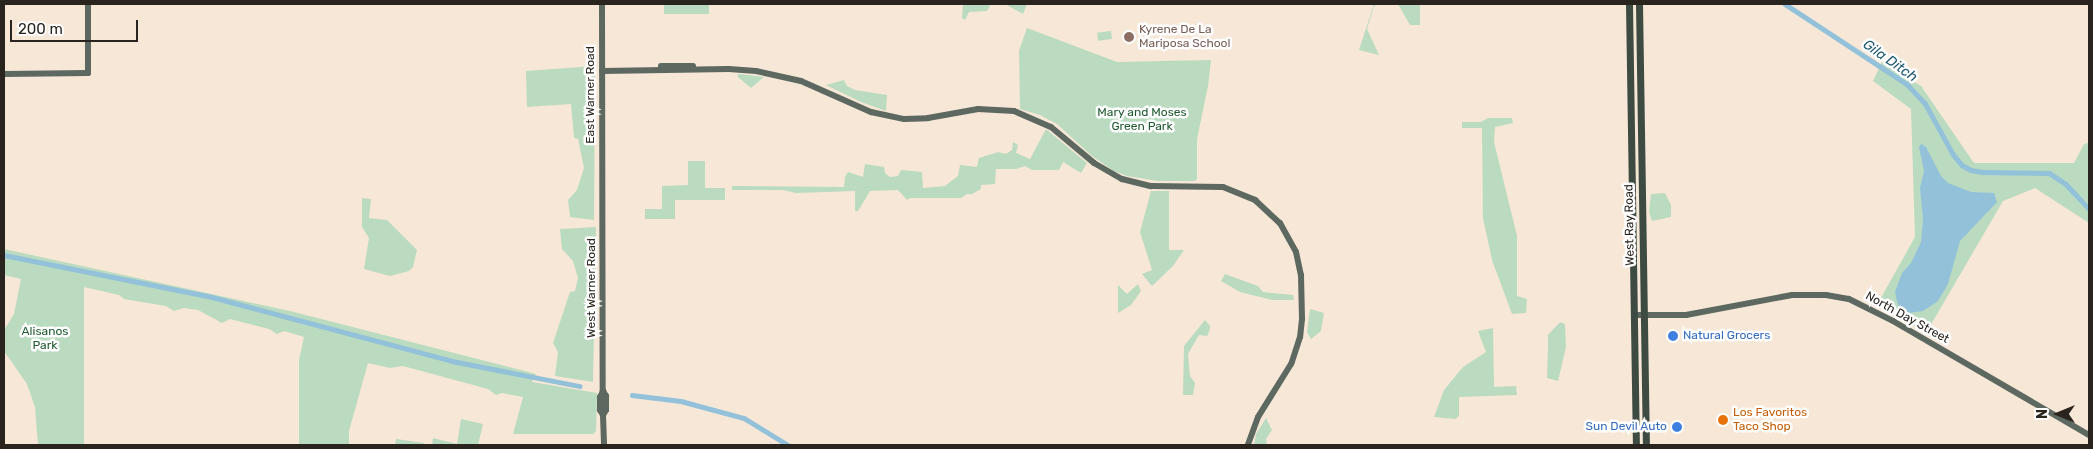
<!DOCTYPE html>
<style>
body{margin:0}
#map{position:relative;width:2093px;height:449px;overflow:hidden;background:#f7e7d7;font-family:Rubik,sans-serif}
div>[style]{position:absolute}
.green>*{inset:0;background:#badbc0;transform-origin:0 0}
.water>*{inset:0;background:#92c1d9}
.canal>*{height:4.5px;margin:-2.25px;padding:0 2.25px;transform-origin:2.25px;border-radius:2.25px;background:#92c1d9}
.secondary>*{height:6px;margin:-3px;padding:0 3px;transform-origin:3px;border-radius:3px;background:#5c6860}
.primary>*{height:7px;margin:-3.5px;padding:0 3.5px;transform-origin:3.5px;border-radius:3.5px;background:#3d4b42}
.dots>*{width:14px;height:14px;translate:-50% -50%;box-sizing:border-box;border:2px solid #fff;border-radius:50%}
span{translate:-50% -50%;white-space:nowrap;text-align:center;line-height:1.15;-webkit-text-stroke:5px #fff;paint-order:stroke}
.education-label{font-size:12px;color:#785e54}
.left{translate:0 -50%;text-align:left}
.street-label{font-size:12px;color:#2a241e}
.park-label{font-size:12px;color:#1f5930}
.shop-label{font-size:12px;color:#366cbe}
.right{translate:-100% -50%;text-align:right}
.food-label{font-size:12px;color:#c56008}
.water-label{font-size:14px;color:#205b74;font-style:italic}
.frame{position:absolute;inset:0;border:5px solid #2a241e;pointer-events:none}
.north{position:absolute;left:2033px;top:389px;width:50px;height:50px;-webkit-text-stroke:4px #fff;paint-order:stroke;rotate:270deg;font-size:14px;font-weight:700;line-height:20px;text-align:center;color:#2a241e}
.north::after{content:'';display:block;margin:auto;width:18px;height:22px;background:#2a241e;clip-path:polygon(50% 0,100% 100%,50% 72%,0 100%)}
.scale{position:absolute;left:10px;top:20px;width:128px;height:22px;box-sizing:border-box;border:2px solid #2a241e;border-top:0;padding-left:6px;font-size:15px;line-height:18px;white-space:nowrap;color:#2a241e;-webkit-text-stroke:4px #fff;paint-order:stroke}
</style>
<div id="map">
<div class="green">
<i style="left:664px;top:4px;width:45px;height:10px"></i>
<i style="clip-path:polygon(963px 4px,991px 4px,987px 11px,969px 12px,965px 20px,962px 18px)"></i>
<i style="clip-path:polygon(1005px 4px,1027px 4px,1023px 14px)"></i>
<i style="clip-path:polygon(1374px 4px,1378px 4px,1374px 6px,1367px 29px,1379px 55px,1359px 50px)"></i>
<i style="clip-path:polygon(1398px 4px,1420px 4px,1420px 25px,1410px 25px)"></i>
<i style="clip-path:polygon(1027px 28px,1117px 62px,1211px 60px,1208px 86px,1197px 139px,1197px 179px,1195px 181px,1158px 181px,1127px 176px,1114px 171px,1092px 156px,1057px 124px,1040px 115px,1020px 109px,1019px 51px)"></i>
<i style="left:1111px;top:31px;width:8px;height:14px;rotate:83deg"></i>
<i style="clip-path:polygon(1882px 62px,1921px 86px,1974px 163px,2074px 163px,2084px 144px,2089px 143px,2089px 223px,2035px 188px,2003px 201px,1926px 333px,1877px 305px,1915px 237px,1911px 109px,1873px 81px)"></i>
<i style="clip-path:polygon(595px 66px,594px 220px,570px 217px,568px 200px,577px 190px,584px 168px,578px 139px,574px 138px,571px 104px,527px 107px,526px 71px)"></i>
<i style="clip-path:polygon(738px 74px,748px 75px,764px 77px,751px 88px,738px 77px)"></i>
<i style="clip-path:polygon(844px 80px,847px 86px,855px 90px,887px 95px,886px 111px,861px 102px,826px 85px)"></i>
<i style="clip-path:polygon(1488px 118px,1512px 118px,1513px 123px,1495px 127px,1494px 142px,1517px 236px,1517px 296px,1527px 299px,1526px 313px,1512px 314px,1492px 260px,1483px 218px,1482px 128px,1462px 128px,1462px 122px,1481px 122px)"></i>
<i style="clip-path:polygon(1046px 129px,1087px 163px,1081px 173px,1063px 162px,1059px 170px,1032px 170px,1025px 166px,1016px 169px,996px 169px,995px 184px,981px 185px,981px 189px,972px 194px,967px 194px,961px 198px,910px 198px,907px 200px,898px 190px,870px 191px,858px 211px,855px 211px,855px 191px,796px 193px,783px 190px,732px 190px,732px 186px,844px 187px,845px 177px,848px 172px,863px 177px,865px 164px,884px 167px,885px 173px,890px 177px,898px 176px,901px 170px,922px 172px,923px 188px,945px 186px,958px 176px,960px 165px,977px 167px,979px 158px,998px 152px,1006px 154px,1012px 150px,1013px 142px,1018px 145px,1016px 153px,1030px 159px)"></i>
<i style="clip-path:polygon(688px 161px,705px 161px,705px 188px,725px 188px,725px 200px,675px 200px,675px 219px,645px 219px,645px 209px,662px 209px,662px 186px,688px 185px)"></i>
<i style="clip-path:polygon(1151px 191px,1169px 191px,1169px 250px,1184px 250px,1173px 266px,1152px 286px,1142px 274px,1152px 270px,1140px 232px)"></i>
<i style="clip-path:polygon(1665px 193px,1671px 205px,1671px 217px,1652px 221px,1649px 212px,1651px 194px)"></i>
<i style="clip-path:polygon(362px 198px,371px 199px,369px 218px,387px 220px,417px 250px,413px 267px,409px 271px,390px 276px,364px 269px,369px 238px,362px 227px)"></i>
<i style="clip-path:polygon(596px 227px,593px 382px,555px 376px,558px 352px,553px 343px,570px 292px,575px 291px,578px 278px,573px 261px,562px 249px,560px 229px)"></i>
<i style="clip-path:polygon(4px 249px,290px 311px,536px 374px,532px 382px,597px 393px,596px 431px,593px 434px,513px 434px,523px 397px,502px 393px,496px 395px,488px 389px,403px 366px,390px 368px,368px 363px,349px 431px,349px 445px,299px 445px,299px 360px,304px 337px,284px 331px,277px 334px,269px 329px,230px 319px,222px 323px,198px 310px,184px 308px,174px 311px,166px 306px,124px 299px,119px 295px,84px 287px,84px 445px,38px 445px,35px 407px,27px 384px,4px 351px,4px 330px,14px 314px,21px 279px,4px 275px)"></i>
<i style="clip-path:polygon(1225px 274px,1258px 286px,1263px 292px,1293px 295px,1294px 300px,1272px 300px,1240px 292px,1221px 281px)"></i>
<i style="clip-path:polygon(1138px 284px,1141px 291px,1131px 305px,1118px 313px,1118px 285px,1127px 294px)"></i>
<i style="clip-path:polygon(1310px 309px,1324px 313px,1321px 331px,1311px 339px,1307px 332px)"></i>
<i style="clip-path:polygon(1205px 320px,1210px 326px,1209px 332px,1207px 336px,1199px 335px,1188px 354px,1190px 376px,1195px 383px,1193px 395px,1183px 395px,1184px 346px)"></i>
<i style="clip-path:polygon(1560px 322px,1565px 324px,1566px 347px,1558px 381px,1547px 378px,1548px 349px,1548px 335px)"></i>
<i style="clip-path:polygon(1493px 328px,1494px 387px,1516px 386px,1517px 395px,1459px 397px,1459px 416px,1455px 419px,1434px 417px,1444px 390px,1463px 367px,1486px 352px,1478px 331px)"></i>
<i style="clip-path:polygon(1266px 418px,1272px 430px,1266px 439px,1267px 445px,1254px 445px,1256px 434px)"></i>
<i style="clip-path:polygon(461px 419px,483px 424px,478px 445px,432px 445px,433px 438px,457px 444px)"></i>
<i style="clip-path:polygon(396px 439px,424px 443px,424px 445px,395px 445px)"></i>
</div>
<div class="water">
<i style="clip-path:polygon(1921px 144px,1926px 147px,1941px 176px,1948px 183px,1971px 192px,1994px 193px,1997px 202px,1960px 241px,1948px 284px,1938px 301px,1923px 311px,1909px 313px,1898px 305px,1895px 292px,1902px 273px,1911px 263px,1921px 242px,1923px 219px,1920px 188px,1924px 171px,1919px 147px)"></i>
</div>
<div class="canal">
<i style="left:1785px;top:4px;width:146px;rotate:33.3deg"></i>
<i style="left:1907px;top:84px;width:26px;rotate:47deg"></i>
<i style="left:1925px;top:103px;width:58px;rotate:61.2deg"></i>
<i style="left:1953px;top:154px;width:14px;rotate:51deg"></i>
<i style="left:1962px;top:165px;width:10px;rotate:29deg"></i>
<i style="left:1971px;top:170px;width:11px;rotate:10deg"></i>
<i style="left:1982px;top:172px;width:67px;rotate:0.9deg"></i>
<i style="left:2049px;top:173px;width:20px;rotate:33deg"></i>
<i style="left:2066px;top:184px;width:34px;rotate:47deg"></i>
<i style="left:4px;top:255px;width:212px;rotate:11.4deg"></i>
<i style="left:212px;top:297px;width:248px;rotate:14.9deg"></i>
<i style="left:452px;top:361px;width:130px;rotate:11.1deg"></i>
<i style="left:632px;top:395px;width:49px;rotate:7deg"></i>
<i style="left:681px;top:401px;width:65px;rotate:15.1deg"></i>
<i style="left:744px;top:418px;width:52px;rotate:31.5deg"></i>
</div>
<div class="secondary">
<i style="left:602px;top:4px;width:387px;rotate:89.9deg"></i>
<i style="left:603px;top:391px;width:6px;rotate:59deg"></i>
<i style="left:606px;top:396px;width:14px;rotate:90deg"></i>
<i style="left:606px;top:410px;width:6px;rotate:121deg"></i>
<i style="left:603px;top:415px;width:30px;rotate:88deg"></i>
<i style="left:661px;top:66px;width:32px"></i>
<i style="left:602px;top:71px;width:127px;rotate:-0.9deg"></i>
<i style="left:729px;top:69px;width:27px;rotate:4deg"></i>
<i style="left:756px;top:71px;width:46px;rotate:12.5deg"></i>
<i style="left:801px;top:81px;width:77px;rotate:23.9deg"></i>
<i style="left:871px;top:112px;width:34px;rotate:12deg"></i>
<i style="left:904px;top:119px;width:24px;rotate:-2deg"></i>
<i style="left:928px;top:118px;width:51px;rotate:-10.2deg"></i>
<i style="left:978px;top:109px;width:36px;rotate:3deg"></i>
<i style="left:1014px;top:111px;width:40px;rotate:23.4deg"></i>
<i style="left:1051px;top:127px;width:56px;rotate:39.9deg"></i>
<i style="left:1094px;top:163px;width:32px;rotate:30deg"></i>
<i style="left:1122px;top:179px;width:30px;rotate:14deg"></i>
<i style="left:1151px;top:186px;width:72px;rotate:0.8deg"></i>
<i style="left:1223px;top:187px;width:35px;rotate:22deg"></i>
<i style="left:1255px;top:200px;width:34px;rotate:43deg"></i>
<i style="left:1280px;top:223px;width:33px;rotate:61deg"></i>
<i style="left:1296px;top:252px;width:24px;rotate:78deg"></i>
<i style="left:1301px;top:275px;width:44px;rotate:88.7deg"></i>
<i style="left:1302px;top:319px;width:18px;rotate:96deg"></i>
<i style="left:1300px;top:337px;width:28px;rotate:108deg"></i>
<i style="left:1291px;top:364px;width:62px;rotate:121.9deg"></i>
<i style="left:1258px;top:417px;width:30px;rotate:110deg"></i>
<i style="left:4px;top:74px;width:84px;rotate:-0.7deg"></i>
<i style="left:88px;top:73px;width:69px;rotate:-90deg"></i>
<i style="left:1634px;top:315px;width:52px"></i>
<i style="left:1686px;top:315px;width:108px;rotate:-10.7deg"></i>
<i style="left:1792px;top:295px;width:34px"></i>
<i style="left:1826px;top:295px;width:23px;rotate:10deg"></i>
<i style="left:1849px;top:299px;width:49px;rotate:26.6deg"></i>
<i style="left:1893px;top:321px;width:227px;rotate:30.2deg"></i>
<i style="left:603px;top:415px;width:6px;rotate:-121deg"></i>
<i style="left:600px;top:410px;width:13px;rotate:-90deg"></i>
<i style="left:600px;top:397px;width:7px;rotate:-63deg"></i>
</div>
<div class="primary">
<i style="left:1629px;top:4px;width:441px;rotate:89.1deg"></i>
<i style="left:1639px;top:4px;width:441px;rotate:89.1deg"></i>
</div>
<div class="dots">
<i style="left:1129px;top:37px;background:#8d6e63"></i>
<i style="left:1673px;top:336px;background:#3f7fe0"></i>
<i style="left:1723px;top:420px;background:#e8710a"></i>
<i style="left:1677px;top:427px;background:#3f7fe0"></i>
</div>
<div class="education-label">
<span class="left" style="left:1139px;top:37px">Kyrene De La<br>Mariposa School</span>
</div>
<div class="street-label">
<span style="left:591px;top:95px;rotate:-90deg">East Warner Road</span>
<span style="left:1630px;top:225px;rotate:-91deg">West Ray Road</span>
<span style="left:592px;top:288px;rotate:-90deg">West Warner Road</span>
<span style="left:1907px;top:318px;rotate:29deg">North Day Street</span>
</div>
<div class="park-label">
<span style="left:1142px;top:120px">Mary and Moses<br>Green Park</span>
<span style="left:45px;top:339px">Alisanos<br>Park</span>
</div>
<div class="shop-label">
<span class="left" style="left:1683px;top:336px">Natural Grocers</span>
<span class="right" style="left:1667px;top:427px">Sun Devil Auto</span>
</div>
<div class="food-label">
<span class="left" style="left:1733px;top:420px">Los Favoritos<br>Taco Shop</span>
</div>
<div class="water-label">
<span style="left:1890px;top:61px;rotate:35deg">Gila Ditch</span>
</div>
<div class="frame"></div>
<div class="north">N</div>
<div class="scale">200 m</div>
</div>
